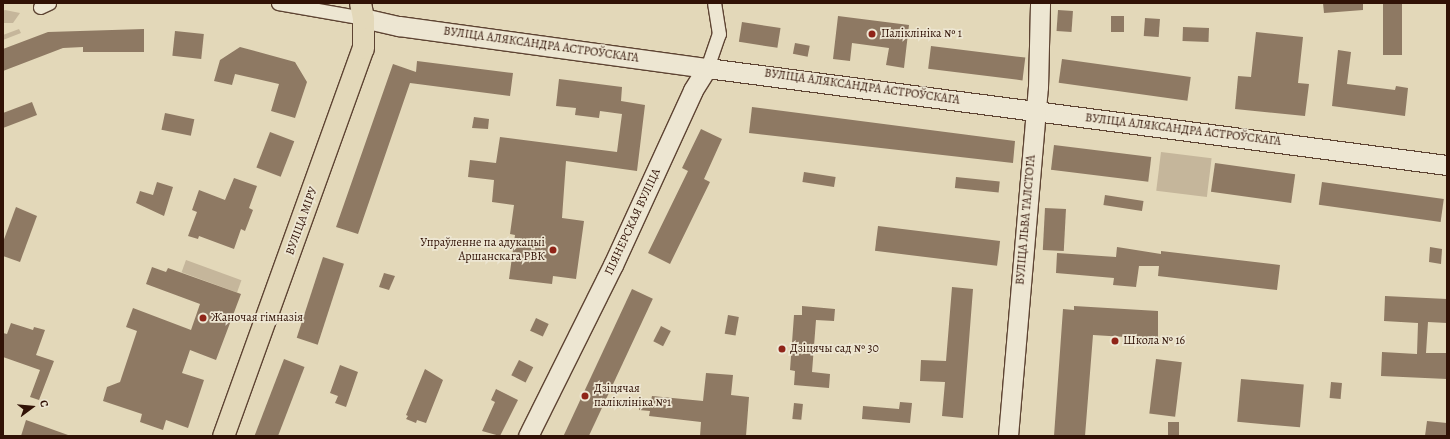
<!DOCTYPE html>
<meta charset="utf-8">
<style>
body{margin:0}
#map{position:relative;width:1450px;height:439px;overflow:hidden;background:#e3d8b9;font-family:Alegreya,serif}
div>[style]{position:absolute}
.green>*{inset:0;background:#c5b69b;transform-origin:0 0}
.building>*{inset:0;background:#8e7963;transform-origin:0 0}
.roads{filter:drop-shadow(1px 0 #5e4433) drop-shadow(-1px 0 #5e4433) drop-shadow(0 1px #5e4433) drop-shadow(0 -1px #5e4433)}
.street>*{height:13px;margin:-6.5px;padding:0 6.5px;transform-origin:6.5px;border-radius:6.5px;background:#ede6d2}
.secondary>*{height:19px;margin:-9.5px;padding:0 9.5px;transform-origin:9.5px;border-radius:9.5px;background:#ede6d2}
.primary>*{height:21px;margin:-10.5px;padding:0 10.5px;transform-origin:10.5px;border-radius:10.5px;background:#e3d8b9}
.dots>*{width:11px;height:11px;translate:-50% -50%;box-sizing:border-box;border:2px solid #ede6d2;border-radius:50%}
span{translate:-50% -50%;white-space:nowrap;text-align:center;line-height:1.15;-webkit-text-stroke:3.5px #ede6d2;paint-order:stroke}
.poi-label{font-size:12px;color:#311206}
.left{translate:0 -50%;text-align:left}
.right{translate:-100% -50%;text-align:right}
.street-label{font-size:12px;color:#311206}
.frame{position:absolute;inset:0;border:4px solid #311206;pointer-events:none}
.north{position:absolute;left:12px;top:387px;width:40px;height:40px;-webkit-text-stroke:3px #ede6d2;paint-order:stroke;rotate:74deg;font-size:11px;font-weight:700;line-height:16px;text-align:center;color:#311206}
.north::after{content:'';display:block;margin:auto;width:14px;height:18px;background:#311206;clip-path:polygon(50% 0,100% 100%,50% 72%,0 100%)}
</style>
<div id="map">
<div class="green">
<i style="clip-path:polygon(3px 11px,5px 10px,20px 13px,13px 23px,3px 23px)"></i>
<i style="clip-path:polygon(19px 29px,21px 33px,3px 40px,3px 35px)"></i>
<i style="left:1161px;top:152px;width:51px;height:39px;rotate:7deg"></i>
<i style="left:186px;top:260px;width:59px;height:13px;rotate:20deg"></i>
</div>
<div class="building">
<i style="clip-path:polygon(1323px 3px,1363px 3px,1363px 10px,1324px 13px)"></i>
<i style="left:1383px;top:3px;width:19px;height:52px"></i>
<i style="left:1058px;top:10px;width:15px;height:21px;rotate:4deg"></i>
<i style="clip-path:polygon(838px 16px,909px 25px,904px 68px,886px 65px,889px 48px,852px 43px,850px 61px,833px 59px)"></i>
<i style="left:1111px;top:16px;width:13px;height:16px"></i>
<i style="left:1145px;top:18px;width:15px;height:18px;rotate:4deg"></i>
<i style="left:742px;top:22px;width:39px;height:20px;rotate:9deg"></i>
<i style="left:1183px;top:27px;width:26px;height:14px;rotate:2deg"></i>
<i style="clip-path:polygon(144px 29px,144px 52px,83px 52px,83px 47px,63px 48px,3px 71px,3px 49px,48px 32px)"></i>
<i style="left:175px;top:31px;width:29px;height:25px;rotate:6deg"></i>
<i style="clip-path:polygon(1256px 32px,1303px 37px,1298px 83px,1309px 84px,1305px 116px,1235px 109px,1238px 76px,1251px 77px)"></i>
<i style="left:795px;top:43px;width:15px;height:11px;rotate:11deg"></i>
<i style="left:931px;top:46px;width:95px;height:23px;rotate:7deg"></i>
<i style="clip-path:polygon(240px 47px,295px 62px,307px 82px,295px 118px,271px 111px,279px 84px,235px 74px,232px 85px,214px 81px,220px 60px)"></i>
<i style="clip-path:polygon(1338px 50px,1351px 52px,1347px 84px,1395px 90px,1396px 86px,1408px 88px,1405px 116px,1332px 106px)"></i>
<i style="left:1062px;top:59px;width:130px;height:24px;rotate:8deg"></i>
<i style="clip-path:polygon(417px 61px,513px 73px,510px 96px,410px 83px,358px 234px,336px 227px,393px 64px,416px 72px)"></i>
<i style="clip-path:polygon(559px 79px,622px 87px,621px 101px,645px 105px,637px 171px,566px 161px,562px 218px,584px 221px,576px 279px,553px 276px,552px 284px,509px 279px,515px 235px,510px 234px,514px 205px,492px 202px,494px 180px,468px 177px,470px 160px,496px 163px,500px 137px,617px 152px,622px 114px,600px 111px,599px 118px,575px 115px,576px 108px,556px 106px)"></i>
<i style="clip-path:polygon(32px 102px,37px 115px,3px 128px,3px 113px)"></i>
<i style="clip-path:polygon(752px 107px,1015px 141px,1013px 163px,749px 133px)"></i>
<i style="left:165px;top:113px;width:30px;height:17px;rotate:12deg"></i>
<i style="clip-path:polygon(474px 117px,489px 119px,488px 129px,472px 128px)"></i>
<i style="clip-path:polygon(701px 129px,722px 139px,704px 179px,710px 182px,670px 264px,648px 253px,688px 171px,682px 168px)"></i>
<i style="left:270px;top:132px;width:26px;height:38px;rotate:21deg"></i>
<i style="left:1054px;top:145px;width:98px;height:25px;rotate:7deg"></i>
<i style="left:1215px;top:163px;width:81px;height:29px;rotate:8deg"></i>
<i style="left:804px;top:172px;width:32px;height:10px;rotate:9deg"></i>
<i style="left:956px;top:177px;width:44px;height:11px;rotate:6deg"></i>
<i style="clip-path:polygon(234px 178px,257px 186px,249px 208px,253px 210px,245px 231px,241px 229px,234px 249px,199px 236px,198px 239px,188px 236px,197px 212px,192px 210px,199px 190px,225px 200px)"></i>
<i style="clip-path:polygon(157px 182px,173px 187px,164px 216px,136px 203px,140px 191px,153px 195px)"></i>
<i style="left:1322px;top:182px;width:123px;height:23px;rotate:8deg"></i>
<i style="left:1105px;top:195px;width:39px;height:10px;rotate:9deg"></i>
<i style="clip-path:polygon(16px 207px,37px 216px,20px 262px,3px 256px,3px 242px)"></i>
<i style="left:1045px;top:208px;width:21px;height:42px;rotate:3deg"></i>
<i style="left:878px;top:226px;width:123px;height:25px;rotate:7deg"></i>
<i style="clip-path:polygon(1117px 247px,1161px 254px,1161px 251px,1280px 265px,1277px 290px,1158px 276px,1159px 266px,1139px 266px,1136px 287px,1113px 285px,1114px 278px,1056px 273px,1057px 253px,1116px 257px)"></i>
<i style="clip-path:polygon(1430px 247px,1442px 249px,1441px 264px,1429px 262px)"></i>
<i style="left:323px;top:257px;width:22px;height:85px;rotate:18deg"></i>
<i style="clip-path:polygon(152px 267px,166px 272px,168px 268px,241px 294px,216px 360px,190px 350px,182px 373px,204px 380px,188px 428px,166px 420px,163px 430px,140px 422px,142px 414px,103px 401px,107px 387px,120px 382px,137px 331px,126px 327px,133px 308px,191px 330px,200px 304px,146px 284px)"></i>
<i style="clip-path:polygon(384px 273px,395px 276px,389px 290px,379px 287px)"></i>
<i style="clip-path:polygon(952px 287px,973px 289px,963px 418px,942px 416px,945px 382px,920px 381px,921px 360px,946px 361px)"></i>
<i style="left:632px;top:289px;width:23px;height:163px;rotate:25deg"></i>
<i style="clip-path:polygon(1385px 296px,1447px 299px,1447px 323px,1428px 322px,1426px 353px,1447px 353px,1447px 379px,1381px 376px,1382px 352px,1417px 354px,1418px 323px,1384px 321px)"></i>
<i style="clip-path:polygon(802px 306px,835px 309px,834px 321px,816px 320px,812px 372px,830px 374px,829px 388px,794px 385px,795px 371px,790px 370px,794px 315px,802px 315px)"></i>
<i style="clip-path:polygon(1074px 306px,1158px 311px,1158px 339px,1093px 335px,1085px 436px,1054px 436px,1063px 309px,1074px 310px)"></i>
<i style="left:728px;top:315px;width:11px;height:19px;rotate:10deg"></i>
<i style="left:536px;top:318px;width:14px;height:14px;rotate:25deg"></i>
<i style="clip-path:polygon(11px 323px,33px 330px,34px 327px,45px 330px,36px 355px,54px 361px,39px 400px,30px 397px,40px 370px,3px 357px,3px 333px,7px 334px)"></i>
<i style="left:661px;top:326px;width:11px;height:17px;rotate:27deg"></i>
<i style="left:284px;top:359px;width:22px;height:83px;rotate:21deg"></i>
<i style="left:1156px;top:359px;width:26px;height:55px;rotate:7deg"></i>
<i style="left:519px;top:360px;width:16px;height:17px;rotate:27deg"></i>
<i style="clip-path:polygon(340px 365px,358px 372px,346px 407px,335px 403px,338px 396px,330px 393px)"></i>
<i style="clip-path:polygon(425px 369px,443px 380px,426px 423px,417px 420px,416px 423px,406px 419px,408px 416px,406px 415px)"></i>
<i style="clip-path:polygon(706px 373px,733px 375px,731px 395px,749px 397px,746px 436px,700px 436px,701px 422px,649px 416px,650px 411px,639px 410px,640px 398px,651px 400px,652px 396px,703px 401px)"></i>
<i style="left:1241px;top:379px;width:63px;height:43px;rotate:5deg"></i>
<i style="left:1331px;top:382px;width:11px;height:16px;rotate:5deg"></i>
<i style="clip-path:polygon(496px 389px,518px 400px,500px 436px,482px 431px,495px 402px,491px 400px)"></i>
<i style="clip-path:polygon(900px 402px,912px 403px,910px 423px,862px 419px,863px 406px,899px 409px)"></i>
<i style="left:794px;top:403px;width:9px;height:16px;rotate:6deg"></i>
<i style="clip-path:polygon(26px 420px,68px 435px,68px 436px,21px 436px)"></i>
<i style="clip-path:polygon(1427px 421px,1447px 423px,1446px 436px,1425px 436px)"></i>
<i style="left:1168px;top:422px;width:11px;height:14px"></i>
</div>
<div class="roads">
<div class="street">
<i style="left:278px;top:3px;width:86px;rotate:10deg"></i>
<i style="left:40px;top:7px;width:10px;rotate:-24deg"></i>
<i style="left:707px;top:68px;width:36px;rotate:-71deg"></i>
<i style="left:719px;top:34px;width:31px;rotate:-99deg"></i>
</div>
<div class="secondary">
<i style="left:363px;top:18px;width:37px;rotate:13deg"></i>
<i style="left:399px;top:26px;width:311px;rotate:7.8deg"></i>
<i style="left:707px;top:68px;width:746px;rotate:7.47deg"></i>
<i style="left:528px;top:436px;width:191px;rotate:-63.6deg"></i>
<i style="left:613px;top:265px;width:192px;rotate:-65.4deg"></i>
<i style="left:693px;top:90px;width:26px;rotate:-58deg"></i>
<i style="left:1008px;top:436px;width:350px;rotate:-85.1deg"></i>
<i style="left:1038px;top:87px;width:84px;rotate:-88.6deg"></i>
</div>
<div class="primary">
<i style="left:223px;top:436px;width:412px;rotate:-70.2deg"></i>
<i style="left:363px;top:48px;width:30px;rotate:-90deg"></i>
<i style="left:363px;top:18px;width:15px;rotate:-101deg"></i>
</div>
</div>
<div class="dots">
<i style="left:872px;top:34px;background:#8f2418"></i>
<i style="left:553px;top:250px;background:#8f2418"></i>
<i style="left:203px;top:318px;background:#8f2418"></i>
<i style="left:1115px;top:341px;background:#8f2418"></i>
<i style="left:782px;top:349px;background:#8f2418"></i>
<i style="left:585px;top:396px;background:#8f2418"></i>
</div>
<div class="poi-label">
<span class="left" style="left:881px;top:34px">Паліклініка № 1</span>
<span class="right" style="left:545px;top:250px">Упраўленне па адукацыі<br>Аршанскага РВК</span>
<span class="left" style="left:211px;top:318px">Жаночая гімназія</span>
<span class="left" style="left:1123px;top:341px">Школа № 16</span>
<span class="left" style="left:790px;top:349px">Дзіцячы сад № 30</span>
<span class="left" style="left:594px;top:396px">Дзіцячая<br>паліклініка №1</span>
</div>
<div class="street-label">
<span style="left:541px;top:45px;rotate:8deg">ВУЛІЦА АЛЯКСАНДРА АСТРОЎСКАГА</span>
<span style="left:862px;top:87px;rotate:8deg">ВУЛІЦА АЛЯКСАНДРА АСТРОЎСКАГА</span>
<span style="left:1183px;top:130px;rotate:7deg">ВУЛІЦА АЛЯКСАНДРА АСТРОЎСКАГА</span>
<span style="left:1026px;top:220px;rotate:-85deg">ВУЛІЦА ЛЬВА ТАЛСТОГА</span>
<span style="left:302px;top:221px;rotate:-70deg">ВУЛІЦА МІРУ</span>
<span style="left:633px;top:222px;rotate:-65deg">ПІЯНЕРСКАЯ ВУЛІЦА</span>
</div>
<div class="frame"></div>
<div class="north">С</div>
</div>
